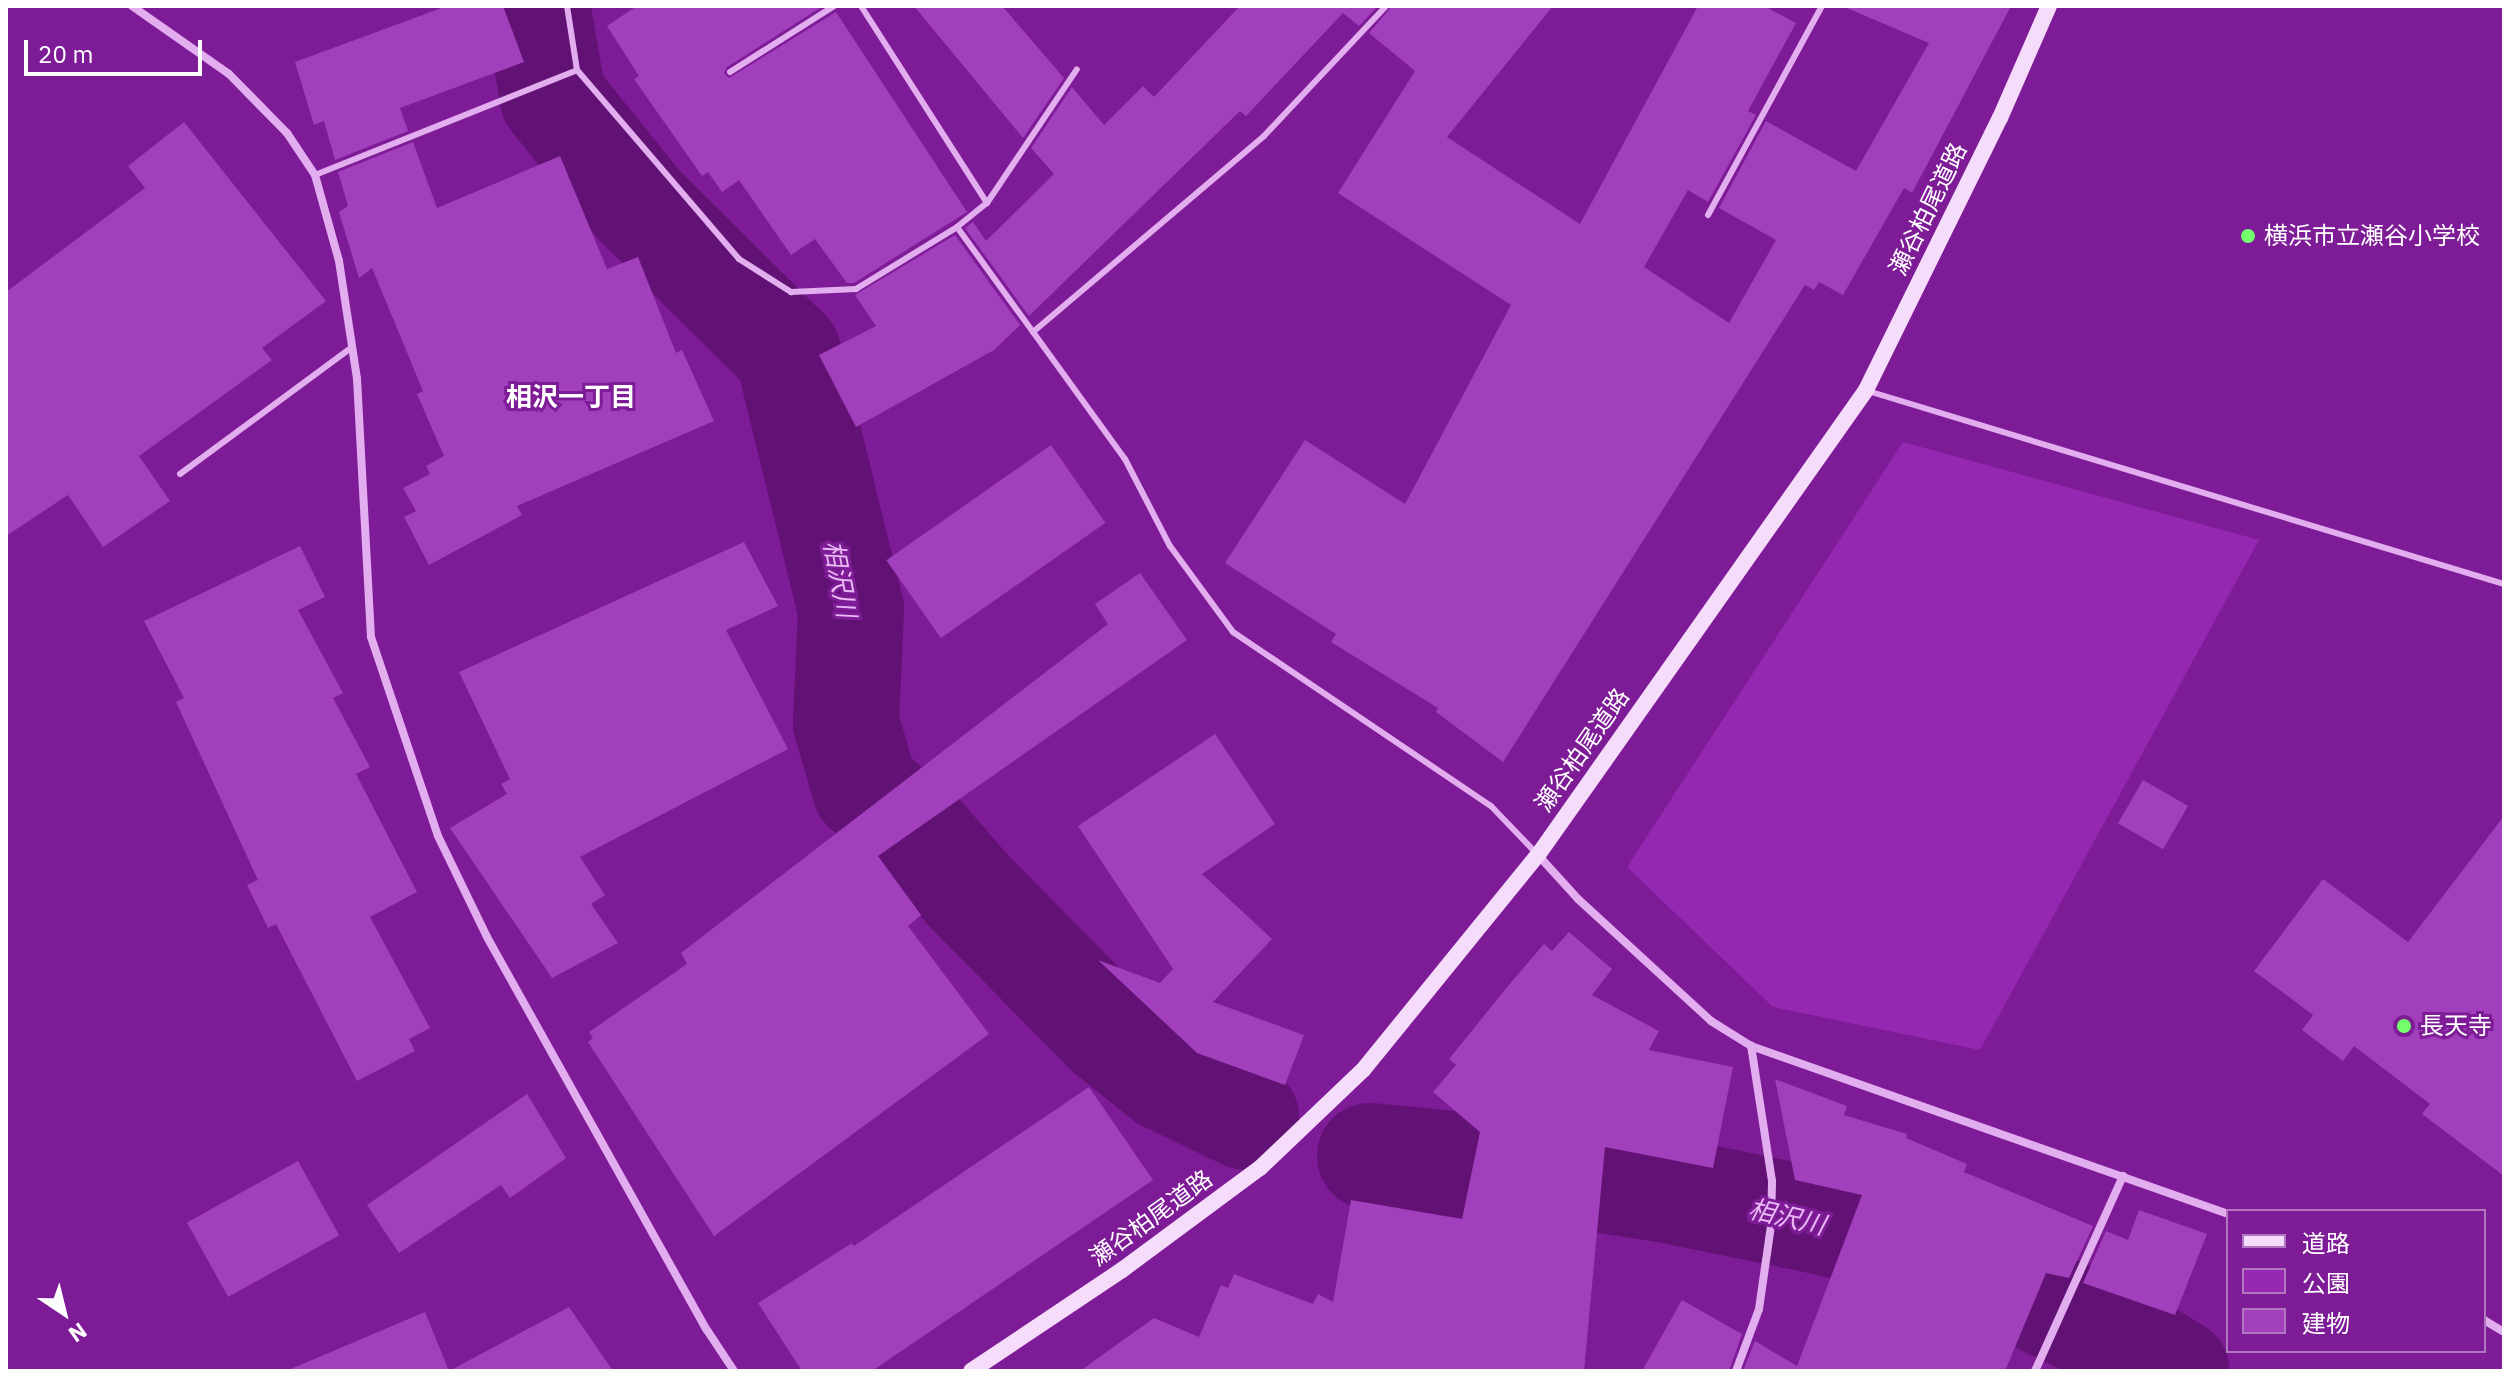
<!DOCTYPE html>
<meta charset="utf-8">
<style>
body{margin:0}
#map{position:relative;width:2510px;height:1377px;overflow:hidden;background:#7e1b96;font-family:"IBM Plex Sans","Noto Sans JP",sans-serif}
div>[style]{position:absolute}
.green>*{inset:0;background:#9428b1}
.river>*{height:106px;margin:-53px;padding:0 53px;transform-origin:53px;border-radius:53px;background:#621274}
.building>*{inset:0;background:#a23fbc;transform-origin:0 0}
.lane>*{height:6px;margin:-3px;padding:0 3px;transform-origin:3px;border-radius:3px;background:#e2aef0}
.street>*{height:8px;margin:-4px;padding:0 4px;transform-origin:4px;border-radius:4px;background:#e2aef0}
.secondary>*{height:16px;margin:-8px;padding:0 8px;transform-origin:8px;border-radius:8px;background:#f5dcfb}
.dots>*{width:22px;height:22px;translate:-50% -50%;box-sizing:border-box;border:4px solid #7e1b96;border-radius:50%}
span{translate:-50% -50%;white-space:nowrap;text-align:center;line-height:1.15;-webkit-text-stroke:6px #7e1b96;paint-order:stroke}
.street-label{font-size:24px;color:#fff}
.poi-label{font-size:24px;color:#fff}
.left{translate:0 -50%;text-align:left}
.neighbourhood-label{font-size:26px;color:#fff;font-weight:700}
.water-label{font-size:26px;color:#eabaf6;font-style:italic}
.frame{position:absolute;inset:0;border:8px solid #fff;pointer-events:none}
.legend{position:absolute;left:2226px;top:1209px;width:260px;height:144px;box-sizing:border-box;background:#7e1b96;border:2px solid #b276c0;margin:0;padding:10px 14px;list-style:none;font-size:24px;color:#fff}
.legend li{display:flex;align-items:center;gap:16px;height:40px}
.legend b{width:40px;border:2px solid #b276c0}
.north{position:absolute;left:24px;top:1273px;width:80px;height:80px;-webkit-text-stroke:6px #7e1b96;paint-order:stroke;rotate:145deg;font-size:22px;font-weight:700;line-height:32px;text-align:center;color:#fff}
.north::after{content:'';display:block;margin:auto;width:28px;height:36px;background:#fff;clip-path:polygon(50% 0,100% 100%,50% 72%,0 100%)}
.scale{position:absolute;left:24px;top:40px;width:178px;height:36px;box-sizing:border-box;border:4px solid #fff;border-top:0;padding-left:10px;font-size:24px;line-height:28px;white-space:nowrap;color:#fff;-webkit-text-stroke:6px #7e1b96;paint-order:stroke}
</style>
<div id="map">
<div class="green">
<i style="clip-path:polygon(1903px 442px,2259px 540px,1980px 1050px,1773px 1007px,1627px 867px)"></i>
</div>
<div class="river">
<i style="left:537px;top:6px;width:93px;rotate:80.1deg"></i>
<i style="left:553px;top:98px;width:137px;rotate:51.2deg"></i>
<i style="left:639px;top:205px;width:210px;rotate:44.8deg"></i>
<i style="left:788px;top:353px;width:264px;rotate:76.2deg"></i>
<i style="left:851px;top:609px;width:114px;rotate:92.5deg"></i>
<i style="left:846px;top:723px;width:68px;rotate:73.7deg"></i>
<i style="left:865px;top:788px;width:75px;rotate:40.7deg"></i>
<i style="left:922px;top:837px;width:70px;rotate:49deg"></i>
<i style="left:968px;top:890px;width:199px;rotate:45.4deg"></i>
<i style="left:1108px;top:1032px;width:73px;rotate:38.9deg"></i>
<i style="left:1165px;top:1078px;width:90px;rotate:25.7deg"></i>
<i style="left:1370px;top:1156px;width:200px;rotate:5.5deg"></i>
<i style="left:1569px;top:1175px;width:95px;rotate:8.5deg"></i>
<i style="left:1663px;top:1189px;width:168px;rotate:11.6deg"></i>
<i style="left:1828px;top:1223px;width:114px;rotate:14.2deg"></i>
<i style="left:1939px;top:1251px;width:227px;rotate:26.1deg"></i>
<i style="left:2143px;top:1351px;width:39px;rotate:31deg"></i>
</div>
<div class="building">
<i style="clip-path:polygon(447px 6px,503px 6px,524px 62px,400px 108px,408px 131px,335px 160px,324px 121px,314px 125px,295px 62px)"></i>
<i style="clip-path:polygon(637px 6px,823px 6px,727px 67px,724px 73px,729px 78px,836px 12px,967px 212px,854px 283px,847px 283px,815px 239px,791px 255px,739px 180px,722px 192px,708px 172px,702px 176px,634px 79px,639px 76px,607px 26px)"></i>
<i style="clip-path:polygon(914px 6px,1002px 6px,1064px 78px,1023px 138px)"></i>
<i style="clip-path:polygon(1240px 6px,1378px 6px,1359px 26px,1343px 13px,1246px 116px,1240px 111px,1029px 316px,965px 228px,973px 222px,986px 241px,1054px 174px,1031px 148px,1072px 87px,1104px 125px,1143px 86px,1154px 97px)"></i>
<i style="clip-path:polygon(1392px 6px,1553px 6px,1447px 137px,1580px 224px,1698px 6px,1764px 6px,1796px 23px,1748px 111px,1756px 115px,1708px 202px,1688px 190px,1644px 267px,1729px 323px,1776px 240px,1719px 208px,1766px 121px,1856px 171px,1929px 43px,1842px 6px,2011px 6px,1912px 193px,1904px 188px,1843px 295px,1819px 282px,1814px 290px,1805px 285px,1503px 762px,1436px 712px,1438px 708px,1331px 642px,1336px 634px,1225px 563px,1305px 440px,1405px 504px,1511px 305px,1338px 193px,1415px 71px,1369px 33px)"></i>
<i style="clip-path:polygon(184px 122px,326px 301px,262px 348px,272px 360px,139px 456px,170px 501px,103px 547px,68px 495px,6px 536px,6px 292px,145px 188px,128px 166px)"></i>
<i style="clip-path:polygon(413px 142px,437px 208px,560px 156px,607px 269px,638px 257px,676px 353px,682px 350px,714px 421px,517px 506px,522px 515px,429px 565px,404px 517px,416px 511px,403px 488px,430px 474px,426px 466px,444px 456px,417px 394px,423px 391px,372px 268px,359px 278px,339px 212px,348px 206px,338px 172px)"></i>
<i style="clip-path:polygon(955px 235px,1020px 325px,994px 350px,856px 427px,819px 355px,876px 326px,855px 295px)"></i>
<i style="left:1051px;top:445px;width:95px;height:201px;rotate:55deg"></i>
<i style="clip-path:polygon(744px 542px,778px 606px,726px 630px,788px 749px,580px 857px,605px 895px,591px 904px,618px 943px,552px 978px,450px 828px,507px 794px,501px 784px,510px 779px,459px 672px)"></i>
<i style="clip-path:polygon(300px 546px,325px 597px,298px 610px,343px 693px,333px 698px,370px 767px,356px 774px,417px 892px,370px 917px,430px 1028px,409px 1039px,415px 1051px,357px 1081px,276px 924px,268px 928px,247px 885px,258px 880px,176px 702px,184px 698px,144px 621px)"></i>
<i style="clip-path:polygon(1140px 573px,1187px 640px,878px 856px,921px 915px,908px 926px,989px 1034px,714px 1236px,588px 1042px,593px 1038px,589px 1032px,687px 964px,681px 953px,1108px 624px,1095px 604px)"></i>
<i style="clip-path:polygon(1215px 734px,1275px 824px,1202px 874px,1272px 939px,1213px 1002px,1304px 1035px,1285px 1085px,1197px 1053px,1098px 960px,1160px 983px,1173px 969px,1078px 826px)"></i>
<i style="left:2143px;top:780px;width:52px;height:50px;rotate:30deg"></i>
<i style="clip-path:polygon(2504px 816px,2504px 1176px,2422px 1114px,2430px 1104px,2354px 1046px,2343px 1061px,2302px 1030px,2313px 1015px,2254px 971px,2323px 879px,2408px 942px)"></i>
<i style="clip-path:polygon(1569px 932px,1612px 969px,1592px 995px,1659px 1031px,1649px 1050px,1733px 1067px,1713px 1168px,1605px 1147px,1584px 1371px,1080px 1371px,1154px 1318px,1199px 1337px,1221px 1285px,1228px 1288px,1234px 1274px,1313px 1304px,1318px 1294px,1333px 1302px,1351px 1200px,1462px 1219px,1480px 1132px,1433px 1092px,1456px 1065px,1449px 1059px,1508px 986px,1544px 944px,1552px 951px)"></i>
<i style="clip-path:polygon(1775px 1079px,1847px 1106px,1844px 1115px,1907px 1134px,1906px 1138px,1967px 1164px,1964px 1172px,2093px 1226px,2069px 1278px,2046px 1273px,2005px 1371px,1743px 1371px,1755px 1341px,1797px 1366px,1862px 1195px,1795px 1180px)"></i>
<i style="clip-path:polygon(1089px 1087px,1153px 1180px,872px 1371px,802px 1371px,758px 1303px,852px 1243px,854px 1246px)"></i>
<i style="clip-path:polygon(527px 1094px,566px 1158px,510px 1198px,501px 1185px,399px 1253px,367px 1205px)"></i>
<i style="left:298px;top:1161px;width:85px;height:127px;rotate:61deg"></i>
<i style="clip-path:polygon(2139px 1210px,2207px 1234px,2175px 1315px,2083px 1283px,2106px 1231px,2128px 1240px)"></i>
<i style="clip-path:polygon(1682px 1300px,1742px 1334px,1729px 1371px,1642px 1371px)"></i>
<i style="clip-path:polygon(569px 1307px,613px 1371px,286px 1371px,425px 1312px,449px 1371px)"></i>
</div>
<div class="lane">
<i style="left:567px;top:6px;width:65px;rotate:81.1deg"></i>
<i style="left:577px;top:70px;width:249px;rotate:49.4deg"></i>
<i style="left:739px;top:259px;width:62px;rotate:32.4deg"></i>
<i style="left:791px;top:292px;width:65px;rotate:-2.6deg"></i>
<i style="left:856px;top:289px;width:119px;rotate:-31.5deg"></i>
<i style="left:957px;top:227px;width:38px;rotate:-39deg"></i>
<i style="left:987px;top:203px;width:161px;rotate:-56.1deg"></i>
<i style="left:861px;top:6px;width:234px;rotate:57.4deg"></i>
<i style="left:730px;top:72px;width:123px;rotate:-32.4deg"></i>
<i style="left:315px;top:175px;width:282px;rotate:-21.8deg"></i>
<i style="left:1708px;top:215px;width:238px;rotate:-61.4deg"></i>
<i style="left:957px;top:227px;width:286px;rotate:54.1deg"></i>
<i style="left:1125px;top:459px;width:98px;rotate:62.7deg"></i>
<i style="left:1170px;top:546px;width:107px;rotate:53.8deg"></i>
<i style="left:1233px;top:632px;width:311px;rotate:34deg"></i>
<i style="left:1491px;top:806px;width:68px;rotate:46.2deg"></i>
<i style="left:1033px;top:332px;width:303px;rotate:-40.3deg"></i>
<i style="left:1264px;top:136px;width:178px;rotate:-46.8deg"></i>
<i style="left:1868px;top:391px;width:665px;rotate:16.88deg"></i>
<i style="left:180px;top:474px;width:214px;rotate:-36.4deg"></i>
</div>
<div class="street">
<i style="left:132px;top:6px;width:118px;rotate:35deg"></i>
<i style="left:229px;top:74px;width:83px;rotate:45.5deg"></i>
<i style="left:287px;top:133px;width:50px;rotate:56.3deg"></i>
<i style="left:315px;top:175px;width:89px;rotate:74.4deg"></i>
<i style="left:339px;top:261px;width:119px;rotate:81.3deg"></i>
<i style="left:357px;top:379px;width:258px;rotate:86.9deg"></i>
<i style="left:371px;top:637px;width:210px;rotate:71.4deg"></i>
<i style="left:438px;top:836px;width:112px;rotate:64.1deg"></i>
<i style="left:487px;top:937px;width:450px;rotate:60.8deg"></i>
<i style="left:707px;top:1330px;width:49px;rotate:56.6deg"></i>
<i style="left:1538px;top:855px;width:59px;rotate:47.7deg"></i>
<i style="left:1578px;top:899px;width:180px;rotate:42.5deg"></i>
<i style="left:1711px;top:1021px;width:47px;rotate:32deg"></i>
<i style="left:1751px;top:1046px;width:506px;rotate:19.4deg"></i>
<i style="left:2484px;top:1320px;width:23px;rotate:31deg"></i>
<i style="left:1736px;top:1371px;width:66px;rotate:-69.6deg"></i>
<i style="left:1759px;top:1309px;width:84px;rotate:-81.8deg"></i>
<i style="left:1771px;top:1226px;width:45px;rotate:-88.7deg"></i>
<i style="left:1772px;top:1181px;width:137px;rotate:-98.8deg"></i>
<i style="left:2035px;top:1371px;width:214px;rotate:-65.7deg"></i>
</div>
<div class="secondary">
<i style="left:971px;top:1371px;width:182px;rotate:-33.8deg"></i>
<i style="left:1122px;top:1270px;width:172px;rotate:-36.5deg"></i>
<i style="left:1260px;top:1168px;width:142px;rotate:-43.6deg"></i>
<i style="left:1363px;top:1070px;width:277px;rotate:-50.9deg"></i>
<i style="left:1538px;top:855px;width:569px;rotate:-54.8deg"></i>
<i style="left:1866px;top:390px;width:303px;rotate:-63.8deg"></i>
<i style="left:2000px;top:118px;width:122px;rotate:-66.4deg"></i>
</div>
<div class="dots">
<i style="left:2248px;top:236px;background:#74ff6d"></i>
<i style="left:2404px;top:1026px;background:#74ff6d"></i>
</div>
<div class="street-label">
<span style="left:1928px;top:209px;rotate:-64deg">瀬谷柏尾道路</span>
<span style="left:1582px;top:750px;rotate:-55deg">瀬谷柏尾道路</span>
<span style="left:1151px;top:1218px;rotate:-36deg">瀬谷柏尾道路</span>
</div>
<div class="poi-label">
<span class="left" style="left:2264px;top:236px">横浜市立瀬谷小学校</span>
<span class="left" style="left:2420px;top:1026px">長天寺</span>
</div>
<div class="neighbourhood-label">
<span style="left:571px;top:397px">相沢一丁目</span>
</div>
<div class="water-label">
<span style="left:840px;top:579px;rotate:79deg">相沢川</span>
<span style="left:1787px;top:1217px;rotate:13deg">相沢川</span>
</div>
<div class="frame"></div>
<ul class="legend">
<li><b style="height:10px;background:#f5dcfb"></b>道路</li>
<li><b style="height:22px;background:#9428b1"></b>公園</li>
<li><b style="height:22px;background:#a23fbc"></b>建物</li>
</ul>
<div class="north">N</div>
<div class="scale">20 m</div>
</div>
